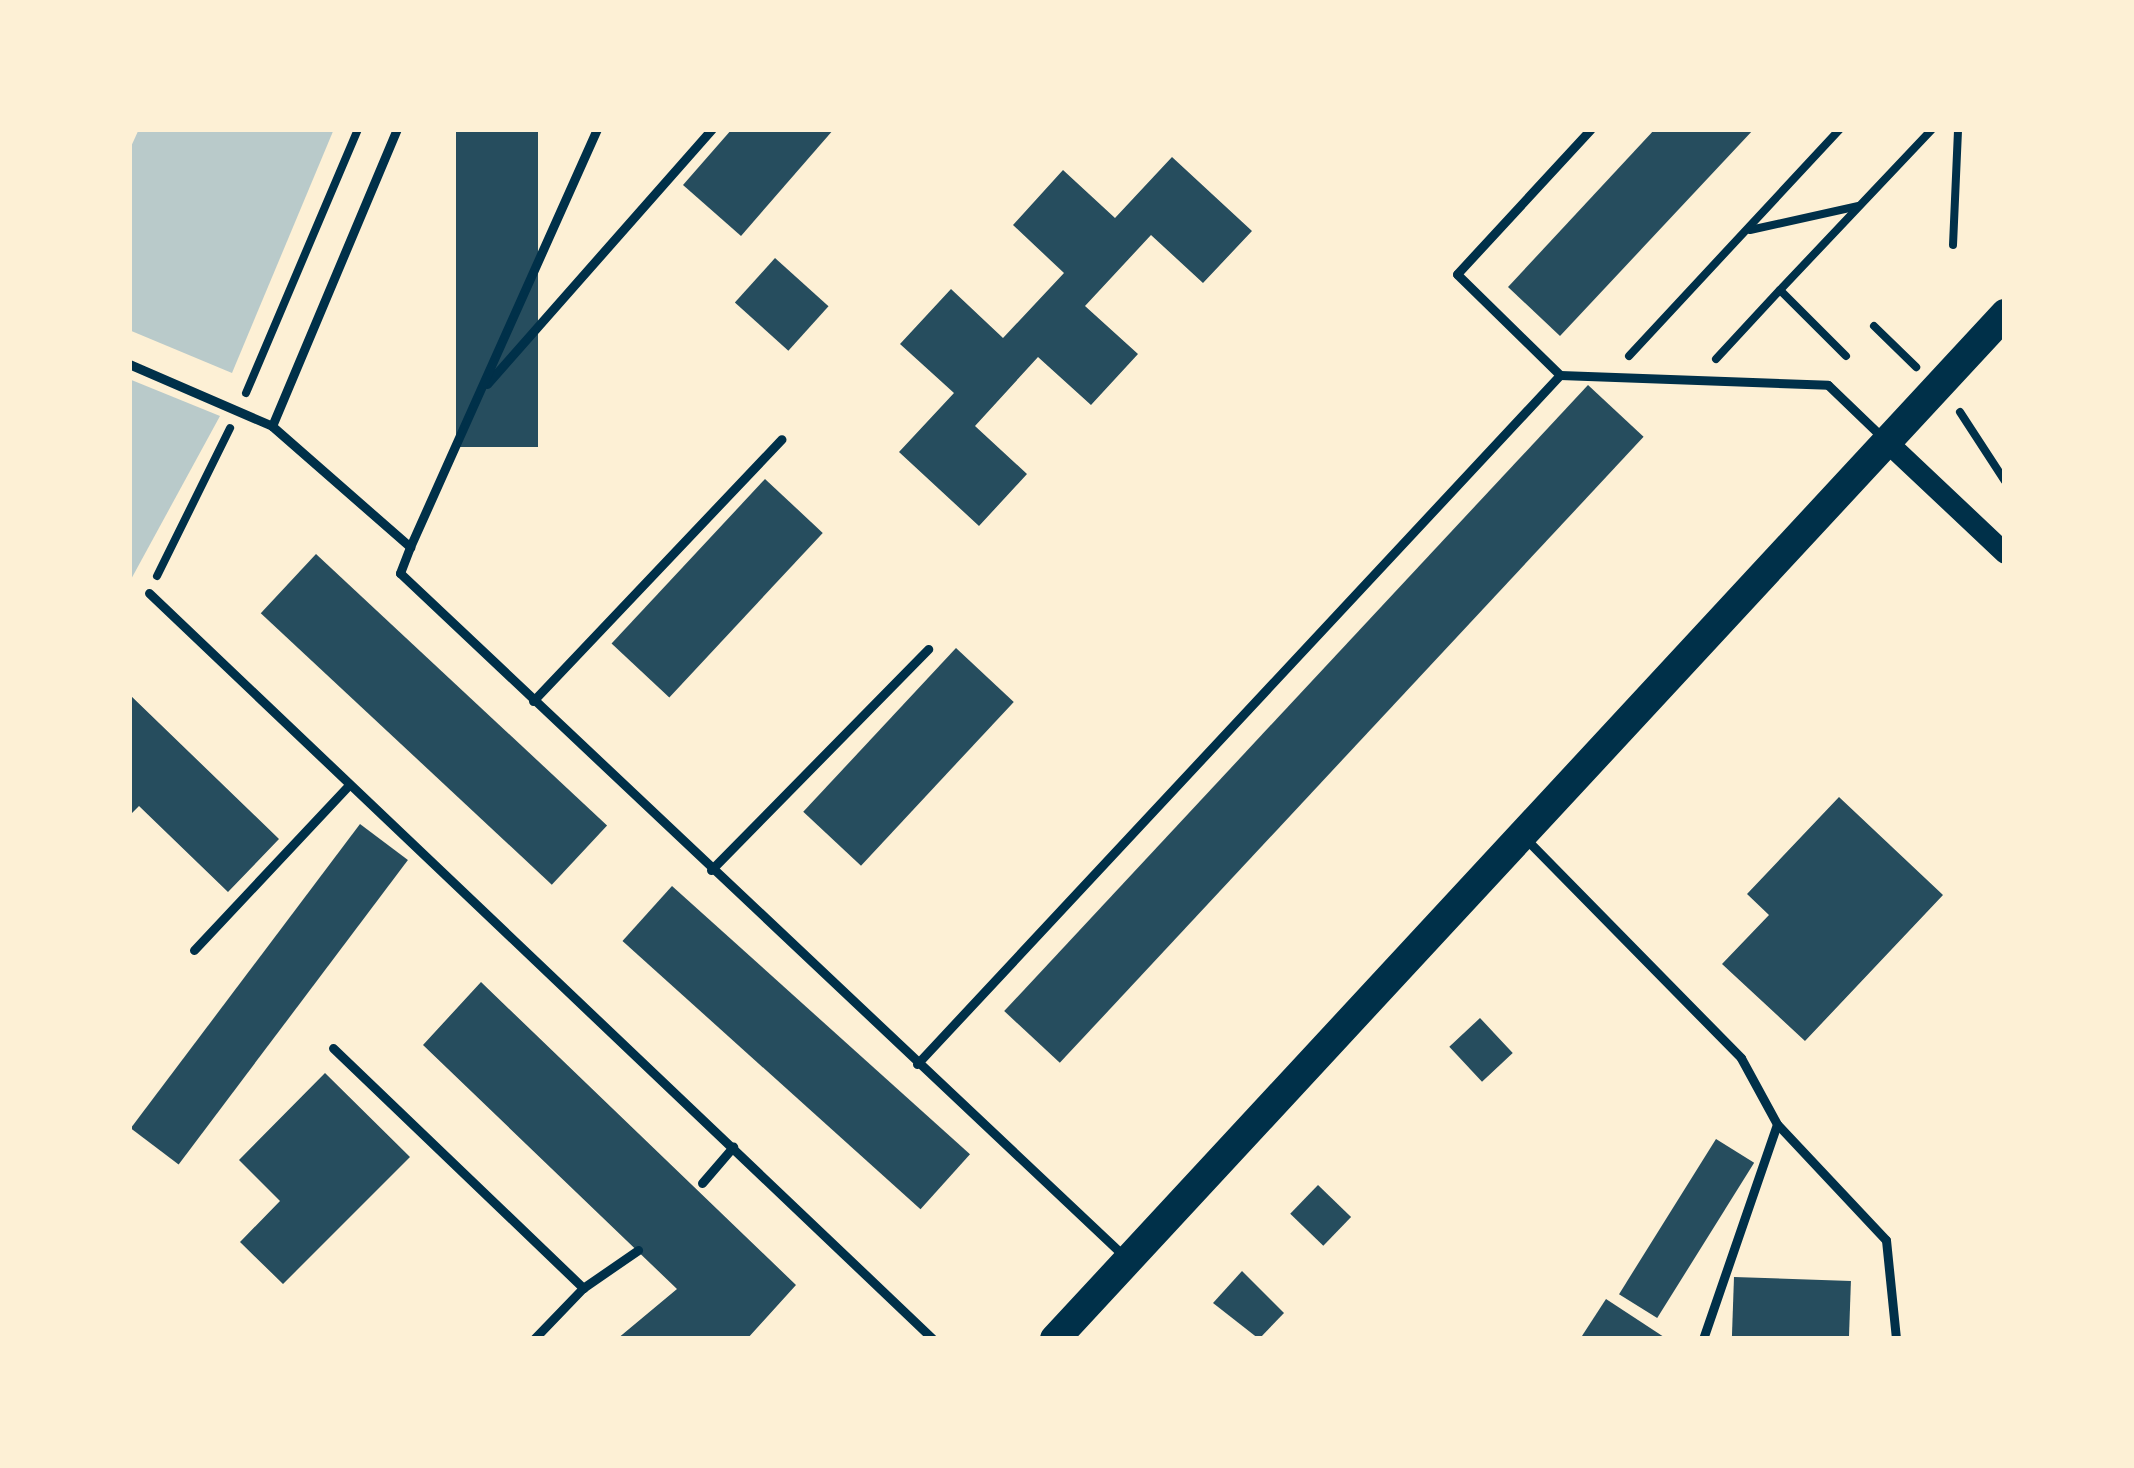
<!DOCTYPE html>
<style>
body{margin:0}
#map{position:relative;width:2134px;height:1468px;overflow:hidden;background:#fdf0d5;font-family:Helvetica,sans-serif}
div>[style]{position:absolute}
.green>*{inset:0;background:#b9caca}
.building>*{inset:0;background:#264d5e;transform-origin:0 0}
.path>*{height:8px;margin:-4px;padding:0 4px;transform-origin:4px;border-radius:4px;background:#003049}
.service>*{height:9px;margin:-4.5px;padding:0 4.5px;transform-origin:4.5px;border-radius:4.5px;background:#003049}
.tertiary>*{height:21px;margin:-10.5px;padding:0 10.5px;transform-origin:10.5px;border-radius:10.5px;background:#003049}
.primary>*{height:30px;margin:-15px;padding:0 15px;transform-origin:15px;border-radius:15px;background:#003049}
span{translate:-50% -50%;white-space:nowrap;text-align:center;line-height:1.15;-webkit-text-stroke:9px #fdf0d5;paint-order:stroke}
.frame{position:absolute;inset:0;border:132px solid #fdf0d5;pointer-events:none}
</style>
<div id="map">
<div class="green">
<i style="clip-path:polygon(139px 129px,334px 129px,232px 373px,129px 330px,129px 151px)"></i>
<i style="clip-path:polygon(129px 379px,220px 416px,129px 583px)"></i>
</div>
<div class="building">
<i style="left:456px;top:129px;width:82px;height:318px"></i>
<i style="clip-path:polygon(732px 129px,834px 129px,741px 236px,683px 185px)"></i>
<i style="clip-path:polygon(1655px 129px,1754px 129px,1560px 336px,1508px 287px)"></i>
<i style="clip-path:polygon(1172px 157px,1252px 231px,1203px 283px,1151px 235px,1085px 306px,1138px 354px,1091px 405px,1038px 357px,975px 426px,1027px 474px,979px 526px,899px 452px,954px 393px,900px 344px,951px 289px,1003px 338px,1064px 273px,1013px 225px,1063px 170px,1115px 218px)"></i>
<i style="left:775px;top:258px;width:72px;height:60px;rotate:42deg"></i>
<i style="left:1588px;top:385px;width:76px;height:856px;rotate:43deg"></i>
<i style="left:765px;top:479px;width:79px;height:225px;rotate:43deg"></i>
<i style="left:316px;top:554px;width:398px;height:81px;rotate:43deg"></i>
<i style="left:956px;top:648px;width:79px;height:224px;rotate:43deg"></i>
<i style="clip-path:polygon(129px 694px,279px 839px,228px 892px,139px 806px,129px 816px)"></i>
<i style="clip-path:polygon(1839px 797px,1943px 895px,1805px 1041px,1722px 964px,1769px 915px,1747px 894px)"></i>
<i style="left:360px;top:824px;width:60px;height:381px;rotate:37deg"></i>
<i style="left:672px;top:886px;width:401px;height:74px;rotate:42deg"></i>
<i style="clip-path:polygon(481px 982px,796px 1285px,747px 1339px,617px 1339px,677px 1289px,423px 1045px)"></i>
<i style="left:1480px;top:1018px;width:48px;height:42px;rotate:47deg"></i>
<i style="clip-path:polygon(325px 1073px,410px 1157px,283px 1284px,240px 1242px,280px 1201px,239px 1160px)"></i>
<i style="left:1716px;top:1139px;width:45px;height:183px;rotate:32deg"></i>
<i style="left:1318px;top:1185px;width:46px;height:40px;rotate:44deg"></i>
<i style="clip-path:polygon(1242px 1271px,1284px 1313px,1259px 1339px,1213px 1303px)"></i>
<i style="left:1734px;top:1277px;width:117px;height:62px;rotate:2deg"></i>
<i style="clip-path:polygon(1606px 1299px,1667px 1339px,1580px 1339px)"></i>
</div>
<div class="path">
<i style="left:1750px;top:230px;width:111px;rotate:-12.5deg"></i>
<i style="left:1953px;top:245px;width:116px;rotate:-87.5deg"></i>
<i style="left:1874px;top:326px;width:59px;rotate:44.3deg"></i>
<i style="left:1629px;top:356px;width:310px;rotate:-47.1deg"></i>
<i style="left:1846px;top:356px;width:93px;rotate:-135deg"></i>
<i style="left:1780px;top:290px;width:221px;rotate:-46.6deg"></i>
<i style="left:1716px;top:359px;width:94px;rotate:-47.2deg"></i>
<i style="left:246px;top:393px;width:287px;rotate:-67deg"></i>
<i style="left:1960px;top:412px;width:82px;rotate:56.9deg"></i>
<i style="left:157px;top:576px;width:165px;rotate:-63.7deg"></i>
</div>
<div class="service">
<i style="left:129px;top:364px;width:156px;rotate:23.4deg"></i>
<i style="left:272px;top:426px;width:184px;rotate:41.2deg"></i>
<i style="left:410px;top:547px;width:28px;rotate:111deg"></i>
<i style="left:400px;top:573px;width:995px;rotate:43.33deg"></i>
<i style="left:1560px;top:375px;width:268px;rotate:2.1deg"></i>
<i style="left:1828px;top:385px;width:75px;rotate:43.9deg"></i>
<i style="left:487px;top:384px;width:340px;rotate:-48.6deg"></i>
<i style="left:272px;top:426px;width:322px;rotate:-67.2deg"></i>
<i style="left:410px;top:547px;width:458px;rotate:-65.9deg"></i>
<i style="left:149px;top:593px;width:1082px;rotate:43.58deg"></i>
<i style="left:533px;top:701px;width:361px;rotate:-46.5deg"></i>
<i style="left:1526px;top:839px;width:307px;rotate:45.5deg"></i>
<i style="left:1741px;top:1058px;width:75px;rotate:61.4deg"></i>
<i style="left:1777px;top:1124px;width:159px;rotate:46.8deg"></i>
<i style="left:1886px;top:1240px;width:100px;rotate:84.2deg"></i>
<i style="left:711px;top:870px;width:310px;rotate:-45.5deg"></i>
<i style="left:194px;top:950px;width:226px;rotate:-46.8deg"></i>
<i style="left:333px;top:1048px;width:347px;rotate:43.8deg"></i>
<i style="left:583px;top:1288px;width:71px;rotate:133.9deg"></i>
<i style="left:917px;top:1064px;width:942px;rotate:-46.98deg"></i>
<i style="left:1560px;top:375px;width:144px;rotate:-135.6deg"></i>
<i style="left:1457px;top:274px;width:197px;rotate:-47.3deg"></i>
<i style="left:702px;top:1183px;width:48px;rotate:-49.3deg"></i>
<i style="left:583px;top:1288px;width:67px;rotate:-34.6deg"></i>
<i style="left:1703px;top:1339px;width:227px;rotate:-71deg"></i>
</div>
<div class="tertiary">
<i style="left:1886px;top:441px;width:163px;rotate:43.3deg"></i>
</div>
<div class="primary">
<i style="left:1055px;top:1339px;width:1398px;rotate:-47.17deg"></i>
</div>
<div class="frame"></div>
</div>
